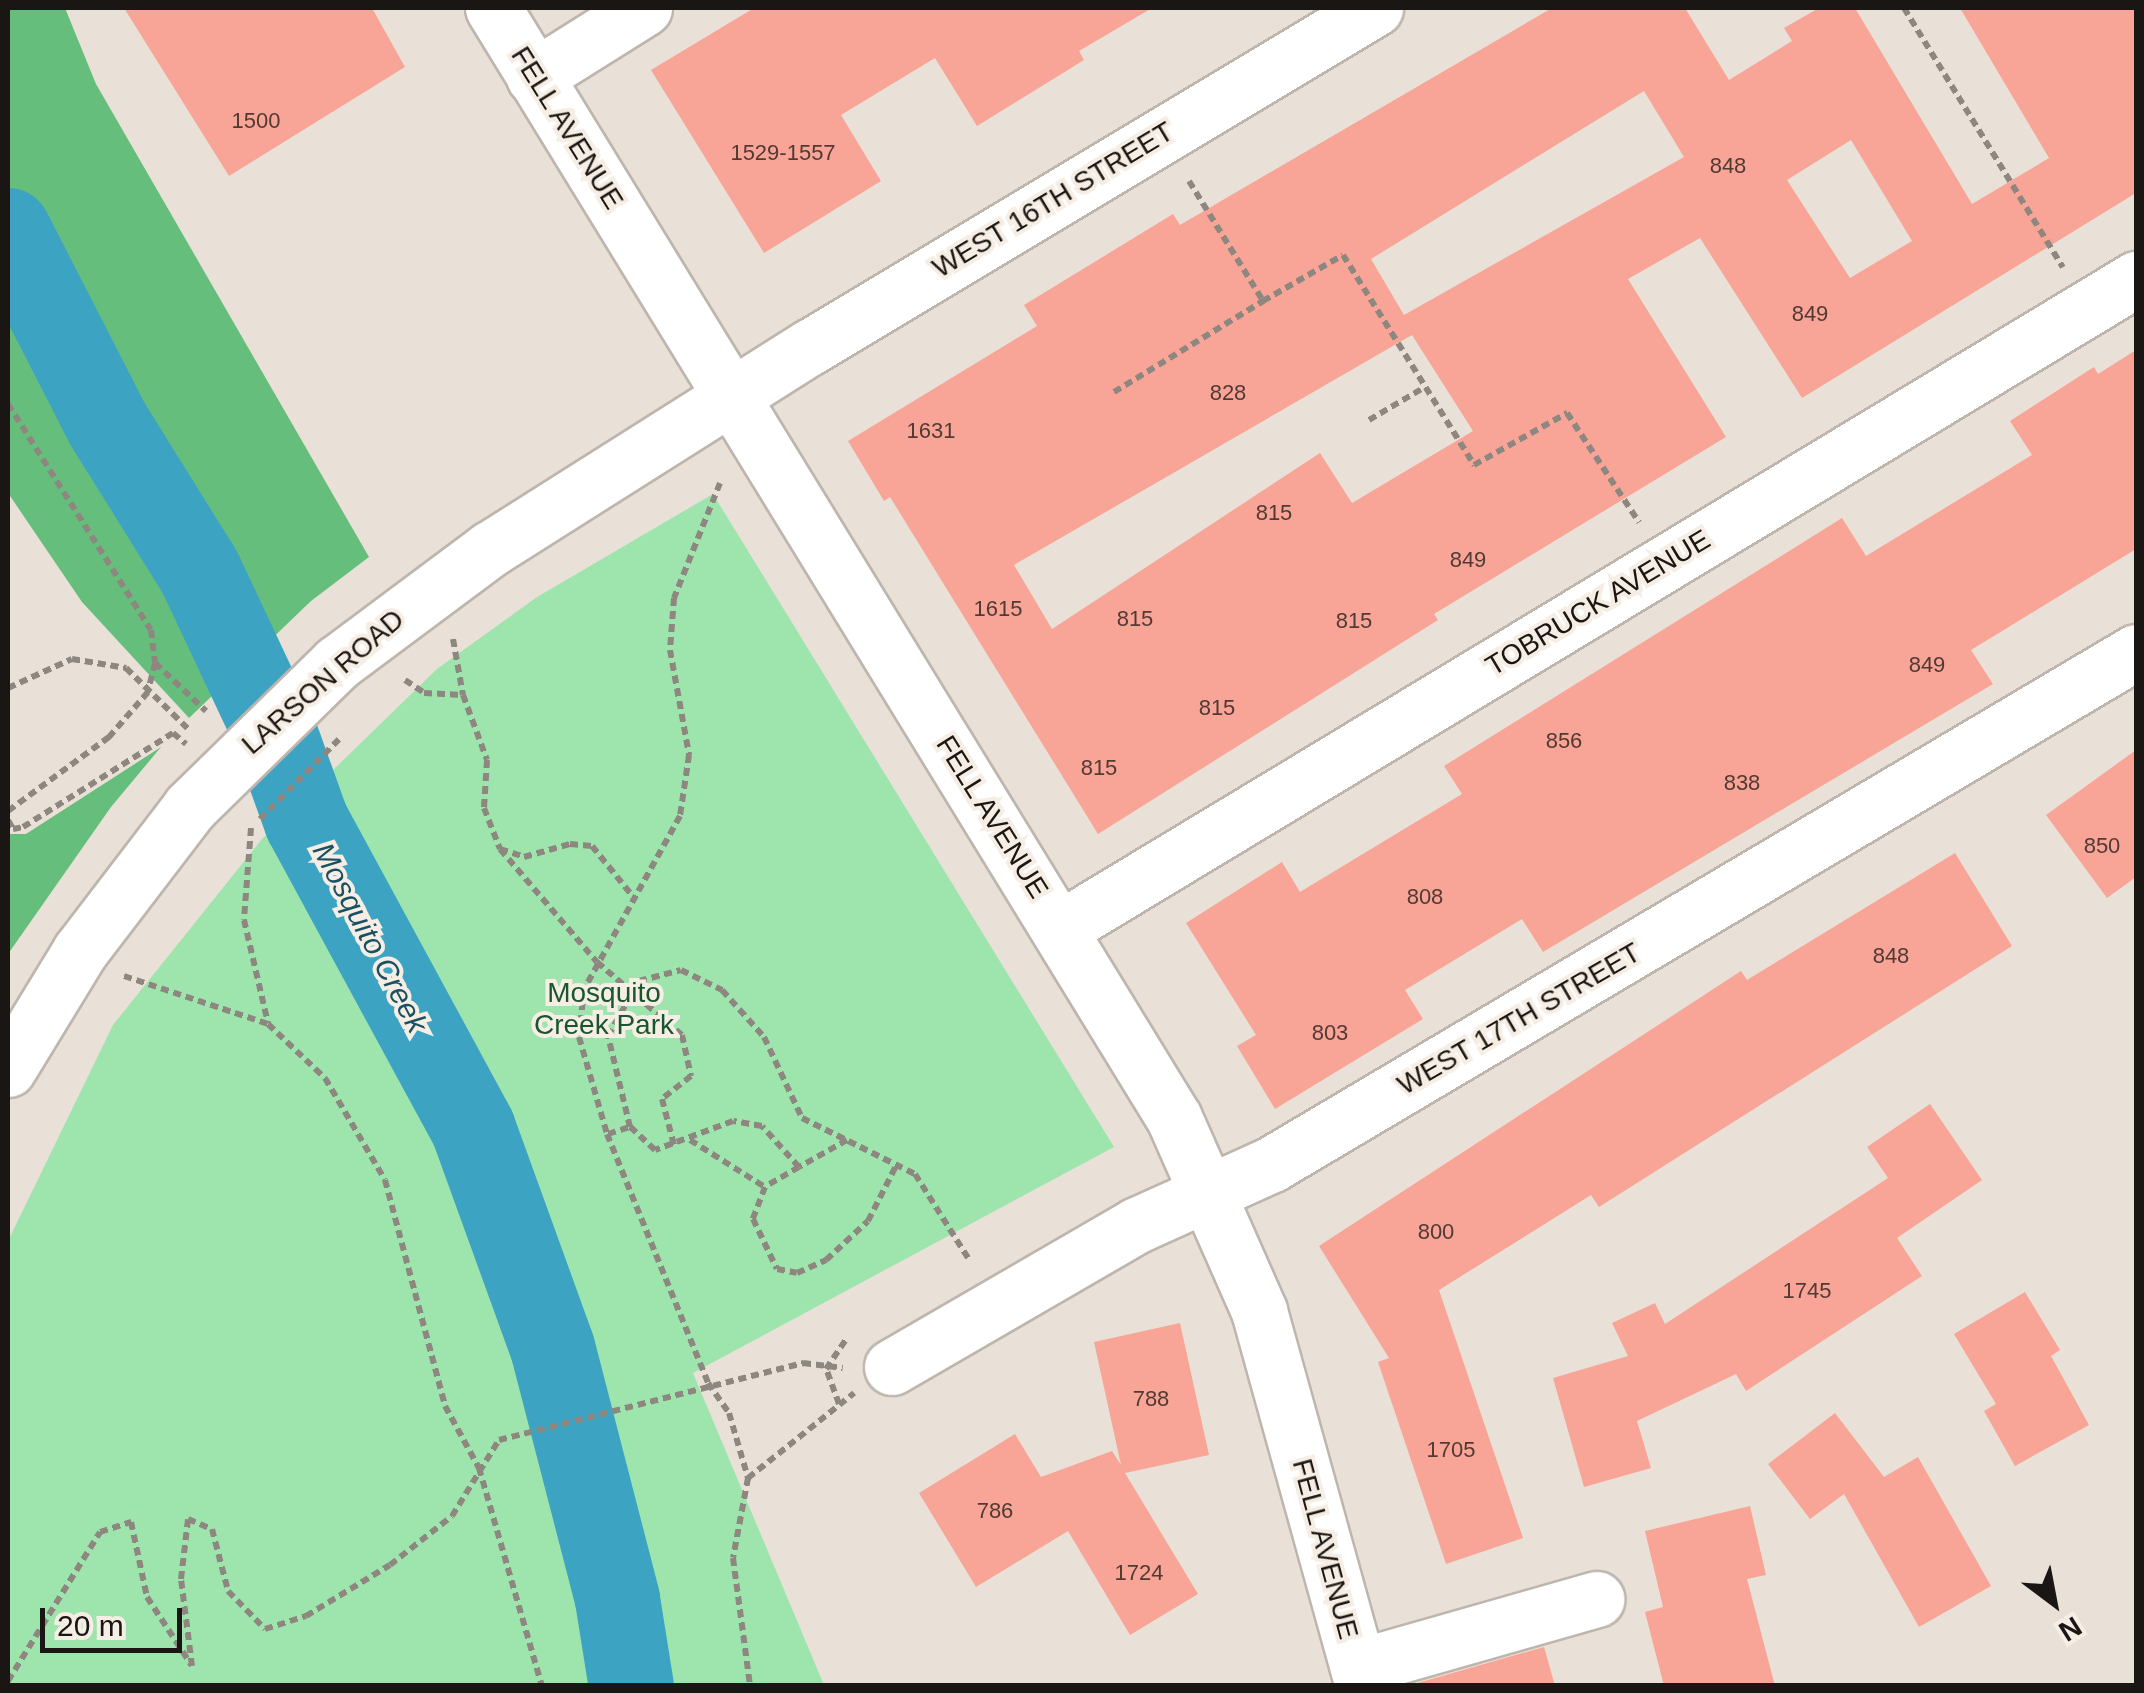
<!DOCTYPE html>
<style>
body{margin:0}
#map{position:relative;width:2144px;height:1693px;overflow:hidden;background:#e9e1d7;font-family:Arial,sans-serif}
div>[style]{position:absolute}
.green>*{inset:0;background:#9ee4ad}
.forest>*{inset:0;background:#66be7d}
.river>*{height:85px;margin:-42.5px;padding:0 42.5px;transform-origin:42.5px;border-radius:42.5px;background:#3da3c2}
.building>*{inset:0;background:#f8a497}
.path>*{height:6px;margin-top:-3px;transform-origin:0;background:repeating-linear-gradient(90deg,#8d8780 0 8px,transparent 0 13px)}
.roads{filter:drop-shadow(2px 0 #beb6ad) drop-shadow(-2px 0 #beb6ad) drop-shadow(0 2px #beb6ad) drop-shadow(0 -2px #beb6ad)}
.minor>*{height:55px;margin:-27.5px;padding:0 27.5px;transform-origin:27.5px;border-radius:27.5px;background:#fff}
.major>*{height:55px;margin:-27.5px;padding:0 27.5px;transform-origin:27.5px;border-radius:27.5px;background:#fff}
span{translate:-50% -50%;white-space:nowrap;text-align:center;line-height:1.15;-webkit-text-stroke:8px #f6eee4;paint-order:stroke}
.number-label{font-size:22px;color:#513a34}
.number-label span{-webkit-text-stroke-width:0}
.street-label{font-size:28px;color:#191613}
.park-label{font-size:28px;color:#18572d}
.water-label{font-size:30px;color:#195162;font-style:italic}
.frame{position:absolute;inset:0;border:10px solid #191613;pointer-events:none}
.north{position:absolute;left:2004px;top:1553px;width:100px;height:100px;-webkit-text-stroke:8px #f6eee4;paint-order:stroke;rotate:148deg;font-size:28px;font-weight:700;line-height:40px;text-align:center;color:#191613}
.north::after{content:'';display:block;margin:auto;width:35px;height:45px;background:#191613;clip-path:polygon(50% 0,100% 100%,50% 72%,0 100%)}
.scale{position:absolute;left:40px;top:1608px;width:142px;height:45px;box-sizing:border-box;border:5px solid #191613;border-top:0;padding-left:12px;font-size:30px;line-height:35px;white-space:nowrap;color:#191613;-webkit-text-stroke:8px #f6eee4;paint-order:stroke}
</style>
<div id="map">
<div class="green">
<i style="clip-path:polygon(713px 494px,1114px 1147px,693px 1373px,824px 1685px,8px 1685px,8px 1241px,113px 1025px,262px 839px,437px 669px,537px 597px)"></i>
</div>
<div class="forest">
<i style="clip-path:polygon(8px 8px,65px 8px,96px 84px,369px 557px,311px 601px,189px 718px,82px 602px,8px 493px)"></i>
<i style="clip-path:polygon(161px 747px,111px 807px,8px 954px,8px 834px,26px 834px)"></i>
</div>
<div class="river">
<i style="left:8px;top:230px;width:219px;rotate:62.9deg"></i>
<i style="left:108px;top:425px;width:172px;rotate:58.1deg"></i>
<i style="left:199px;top:571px;width:171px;rotate:64.8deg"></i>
<i style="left:272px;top:726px;width:101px;rotate:70.3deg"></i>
<i style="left:306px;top:821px;width:350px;rotate:61.5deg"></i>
<i style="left:473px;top:1129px;width:232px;rotate:70.1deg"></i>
<i style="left:552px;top:1347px;width:260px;rotate:75.5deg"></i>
<i style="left:617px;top:1599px;width:88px;rotate:80.9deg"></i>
</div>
<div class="building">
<i style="clip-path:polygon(124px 8px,372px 8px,405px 67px,229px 176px)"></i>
<i style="clip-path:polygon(754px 8px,1152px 8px,1079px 51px,1084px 60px,977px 126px,935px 58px,841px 115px,881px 181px,764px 253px,651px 70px)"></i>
<i style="clip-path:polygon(evenodd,1552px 8px,1685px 8px,1729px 80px,1792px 41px,1784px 28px,1819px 8px,1855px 8px,1972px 204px,2049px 158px,1960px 8px,2136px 8px,2136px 193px,1802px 398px,1700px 238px,1628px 279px,1726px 437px,1434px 614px,1438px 620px,1098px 834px,890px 497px,884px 501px,848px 441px,1037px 326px,1024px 305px,1173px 214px,1180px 225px,1552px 8px,1644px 91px,1684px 157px,1404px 315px,1371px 259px,1644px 91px,1552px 8px,1851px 140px,1912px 241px,1850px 278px,1787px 180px,1851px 140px,1552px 8px,1412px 335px,1473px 431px,1352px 503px,1320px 453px,1052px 629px,1014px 565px,1412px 335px)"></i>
<i style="clip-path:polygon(2136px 350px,2136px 549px,1971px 650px,1993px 684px,1543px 952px,1522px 919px,1405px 990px,1423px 1019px,1275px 1109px,1237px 1046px,1256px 1035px,1186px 923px,1282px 862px,1300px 892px,1462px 794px,1444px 766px,1842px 518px,1866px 556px,2032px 455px,2010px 421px,2094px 367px,2098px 374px)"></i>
<i style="clip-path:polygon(2136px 750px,2136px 877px,2107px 898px,2046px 815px)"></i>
<i style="clip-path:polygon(1955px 853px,2012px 946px,1599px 1207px,1591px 1195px,1439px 1290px,1523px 1538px,1446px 1564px,1378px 1362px,1389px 1358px,1319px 1246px,1741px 971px,1747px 980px)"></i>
<i style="clip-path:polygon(1930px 1104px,1982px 1180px,1897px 1238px,1922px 1276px,1746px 1391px,1736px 1374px,1637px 1421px,1651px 1468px,1584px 1487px,1553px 1378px,1628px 1356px,1612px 1323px,1655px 1303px,1665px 1324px,1888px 1178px,1867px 1147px)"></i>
<i style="clip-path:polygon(2025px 1292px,2060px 1350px,2051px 1356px,2089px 1425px,2015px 1466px,1984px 1411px,1996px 1404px,1954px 1334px)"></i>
<i style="clip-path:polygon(1180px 1323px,1209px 1455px,1125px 1473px,1198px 1594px,1130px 1635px,1068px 1531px,976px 1587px,919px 1493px,1015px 1434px,1041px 1477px,1112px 1451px,1121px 1465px,1094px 1342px)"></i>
<i style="clip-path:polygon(1835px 1413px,1884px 1477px,1918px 1457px,1991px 1586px,1919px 1627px,1844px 1494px,1810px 1519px,1768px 1464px)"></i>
<i style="clip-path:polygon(1750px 1506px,1766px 1575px,1747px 1579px,1775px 1686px,1664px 1686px,1645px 1612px,1663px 1607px,1645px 1531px)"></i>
<i style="clip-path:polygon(1544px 1647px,1555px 1686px,1407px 1686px)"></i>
</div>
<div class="path">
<i style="left:1904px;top:8px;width:304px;rotate:58.5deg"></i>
<i style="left:1189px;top:181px;width:141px;rotate:58.3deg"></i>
<i style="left:1263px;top:301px;width:92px;rotate:-29.9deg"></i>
<i style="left:1343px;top:255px;width:248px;rotate:58deg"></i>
<i style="left:1474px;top:465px;width:107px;rotate:-29.2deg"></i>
<i style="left:1567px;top:413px;width:131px;rotate:56.6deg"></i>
<i style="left:1114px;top:392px;width:175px;rotate:-31.4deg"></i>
<i style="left:8px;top:404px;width:267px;rotate:57.7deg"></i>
<i style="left:151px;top:630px;width:33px;rotate:83deg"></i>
<i style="left:155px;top:663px;width:30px;rotate:104deg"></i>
<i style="left:148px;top:692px;width:60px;rotate:130.9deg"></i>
<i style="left:109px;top:737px;width:125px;rotate:143.8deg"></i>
<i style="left:1369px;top:420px;width:65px;rotate:-30.5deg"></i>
<i style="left:720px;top:483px;width:124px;rotate:111.8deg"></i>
<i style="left:674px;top:598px;width:52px;rotate:94.4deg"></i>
<i style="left:670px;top:650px;width:107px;rotate:79.7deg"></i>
<i style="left:689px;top:755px;width:62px;rotate:98.4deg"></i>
<i style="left:680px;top:816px;width:198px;rotate:119deg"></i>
<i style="left:584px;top:989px;width:48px;rotate:95.9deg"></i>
<i style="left:579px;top:1037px;width:101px;rotate:73.9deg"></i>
<i style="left:607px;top:1134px;width:269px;rotate:67.9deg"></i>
<i style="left:708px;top:1383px;width:37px;rotate:55deg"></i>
<i style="left:729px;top:1413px;width:68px;rotate:73.7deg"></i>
<i style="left:748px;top:1478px;width:81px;rotate:100.6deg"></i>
<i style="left:733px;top:1558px;width:129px;rotate:82.4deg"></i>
<i style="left:453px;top:639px;width:57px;rotate:79.9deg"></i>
<i style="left:463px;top:695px;width:69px;rotate:69.7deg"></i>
<i style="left:487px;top:760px;width:48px;rotate:93.6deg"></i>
<i style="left:484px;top:808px;width:44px;rotate:68.7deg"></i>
<i style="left:500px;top:849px;width:25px;rotate:18deg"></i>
<i style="left:524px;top:857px;width:48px;rotate:-15.8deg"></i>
<i style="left:570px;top:844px;width:22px;rotate:5deg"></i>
<i style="left:592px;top:846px;width:68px;rotate:50.9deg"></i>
<i style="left:155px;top:663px;width:70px;rotate:43.3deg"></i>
<i style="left:405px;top:680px;width:23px;rotate:34deg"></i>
<i style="left:424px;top:693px;width:39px;rotate:3deg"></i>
<i style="left:8px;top:688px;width:70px;rotate:-24.4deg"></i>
<i style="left:72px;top:659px;width:55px;rotate:9.5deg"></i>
<i style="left:126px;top:668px;width:87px;rotate:44.5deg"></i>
<i style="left:260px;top:819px;width:117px;rotate:-45.3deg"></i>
<i style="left:8px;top:820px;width:10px;rotate:61deg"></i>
<i style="left:13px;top:829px;width:10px;rotate:-11deg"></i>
<i style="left:23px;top:827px;width:177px;rotate:-32.1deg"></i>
<i style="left:173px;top:733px;width:17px;rotate:40deg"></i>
<i style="left:251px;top:828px;width:92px;rotate:94.4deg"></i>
<i style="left:244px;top:920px;width:106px;rotate:76.9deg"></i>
<i style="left:500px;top:849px;width:149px;rotate:49.4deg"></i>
<i style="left:597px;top:962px;width:112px;rotate:40.7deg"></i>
<i style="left:682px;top:1035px;width:42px;rotate:77.6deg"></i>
<i style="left:691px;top:1076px;width:37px;rotate:142deg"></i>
<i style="left:662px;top:1099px;width:48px;rotate:75.4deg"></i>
<i style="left:124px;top:976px;width:152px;rotate:18.4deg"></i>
<i style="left:268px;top:1024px;width:79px;rotate:43.5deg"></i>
<i style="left:325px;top:1078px;width:118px;rotate:59.5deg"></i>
<i style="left:385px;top:1180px;width:234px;rotate:75.1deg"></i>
<i style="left:445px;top:1406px;width:71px;rotate:61.3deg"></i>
<i style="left:479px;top:1468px;width:227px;rotate:73.9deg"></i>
<i style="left:608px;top:1134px;width:23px;rotate:-18deg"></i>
<i style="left:690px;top:1140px;width:89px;rotate:32.1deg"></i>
<i style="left:847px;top:1140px;width:55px;rotate:150.6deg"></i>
<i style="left:799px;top:1167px;width:55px;rotate:-132.1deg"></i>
<i style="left:762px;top:1126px;width:29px;rotate:-170deg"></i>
<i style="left:733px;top:1121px;width:83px;rotate:159.6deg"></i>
<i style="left:655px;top:1150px;width:34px;rotate:-137deg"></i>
<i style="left:630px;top:1127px;width:94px;rotate:-103.6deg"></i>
<i style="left:608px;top:1036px;width:63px;rotate:-60.6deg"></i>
<i style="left:639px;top:981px;width:43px;rotate:-14.7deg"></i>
<i style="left:681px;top:970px;width:46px;rotate:26deg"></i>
<i style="left:722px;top:990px;width:63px;rotate:48.2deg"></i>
<i style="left:764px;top:1037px;width:89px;rotate:64.9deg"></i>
<i style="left:802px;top:1118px;width:126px;rotate:26.4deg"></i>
<i style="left:915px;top:1174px;width:103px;rotate:57.7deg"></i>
<i style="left:799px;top:1167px;width:39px;rotate:150deg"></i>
<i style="left:765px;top:1187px;width:34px;rotate:111deg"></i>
<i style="left:753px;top:1219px;width:55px;rotate:64.4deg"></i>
<i style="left:777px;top:1269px;width:20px;rotate:11deg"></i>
<i style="left:797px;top:1273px;width:32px;rotate:-24deg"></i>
<i style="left:826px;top:1260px;width:57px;rotate:-42.9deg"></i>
<i style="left:868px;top:1221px;width:64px;rotate:-63deg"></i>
<i style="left:839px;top:1404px;width:37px;rotate:-110deg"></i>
<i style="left:826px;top:1369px;width:37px;rotate:-56deg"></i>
<i style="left:748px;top:1478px;width:136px;rotate:-38.7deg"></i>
<i style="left:8px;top:1681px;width:175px;rotate:-58.3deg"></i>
<i style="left:100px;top:1532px;width:33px;rotate:-18deg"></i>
<i style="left:131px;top:1522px;width:77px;rotate:78deg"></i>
<i style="left:147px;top:1597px;width:82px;rotate:56.9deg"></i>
<i style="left:192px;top:1666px;width:88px;rotate:-97.2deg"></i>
<i style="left:181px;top:1579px;width:60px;rotate:-83.3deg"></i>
<i style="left:188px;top:1519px;width:26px;rotate:23deg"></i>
<i style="left:212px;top:1529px;width:64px;rotate:75.5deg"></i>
<i style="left:228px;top:1591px;width:53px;rotate:45.8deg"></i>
<i style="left:265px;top:1629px;width:43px;rotate:-17.6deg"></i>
<i style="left:306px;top:1616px;width:98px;rotate:-31.3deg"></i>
<i style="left:390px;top:1565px;width:79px;rotate:-38.3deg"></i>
<i style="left:452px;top:1516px;width:89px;rotate:-58.3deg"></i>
<i style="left:499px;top:1440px;width:314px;rotate:-14.2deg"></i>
<i style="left:803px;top:1363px;width:40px;rotate:7.1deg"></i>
</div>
<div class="roads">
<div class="minor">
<i style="left:493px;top:8px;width:1302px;rotate:58.47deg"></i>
<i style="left:1174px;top:1118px;width:211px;rotate:66.2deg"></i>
<i style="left:1259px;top:1311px;width:389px;rotate:74.5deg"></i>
<i style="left:534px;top:77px;width:130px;rotate:-32.1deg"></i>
<i style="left:1061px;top:928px;width:1256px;rotate:-31.12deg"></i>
<i style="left:892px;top:1367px;width:283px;rotate:-30.1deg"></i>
<i style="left:1137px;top:1225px;width:148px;rotate:-24.3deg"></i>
<i style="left:1272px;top:1164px;width:1004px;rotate:-30.65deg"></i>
<i style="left:1358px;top:1667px;width:248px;rotate:-15.9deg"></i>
</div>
<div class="major">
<i style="left:8px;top:1069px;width:138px;rotate:-58.6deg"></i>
<i style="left:80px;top:951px;width:181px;rotate:-52.6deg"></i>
<i style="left:190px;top:807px;width:206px;rotate:-44.4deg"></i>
<i style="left:337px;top:663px;width:191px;rotate:-36.7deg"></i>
<i style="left:490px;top:549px;width:378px;rotate:-32.3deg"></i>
<i style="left:810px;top:347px;width:659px;rotate:-30.96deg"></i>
</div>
</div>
<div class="number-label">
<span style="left:256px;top:121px">1500</span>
<span style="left:783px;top:153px">1529-1557</span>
<span style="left:1728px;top:166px">848</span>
<span style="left:1810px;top:314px">849</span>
<span style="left:1228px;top:393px">828</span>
<span style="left:931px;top:431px">1631</span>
<span style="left:1274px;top:513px">815</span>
<span style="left:1468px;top:560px">849</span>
<span style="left:998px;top:609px">1615</span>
<span style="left:1135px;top:619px">815</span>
<span style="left:1354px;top:621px">815</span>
<span style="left:1927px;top:665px">849</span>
<span style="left:1217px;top:708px">815</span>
<span style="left:1564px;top:741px">856</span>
<span style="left:1099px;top:768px">815</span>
<span style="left:1742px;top:783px">838</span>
<span style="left:2102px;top:846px">850</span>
<span style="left:1425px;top:897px">808</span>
<span style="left:1891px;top:956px">848</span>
<span style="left:1330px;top:1033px">803</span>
<span style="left:1436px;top:1232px">800</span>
<span style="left:1807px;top:1291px">1745</span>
<span style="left:1151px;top:1399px">788</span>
<span style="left:1451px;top:1450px">1705</span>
<span style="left:995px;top:1511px">786</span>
<span style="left:1139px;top:1573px">1724</span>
</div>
<div class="street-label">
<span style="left:567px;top:128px;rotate:58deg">FELL AVENUE</span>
<span style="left:1053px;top:200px;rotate:-31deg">WEST 16TH STREET</span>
<span style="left:1598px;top:603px;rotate:-31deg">TOBRUCK AVENUE</span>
<span style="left:323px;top:682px;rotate:-41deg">LARSON ROAD</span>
<span style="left:992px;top:817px;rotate:58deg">FELL AVENUE</span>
<span style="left:1519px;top:1019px;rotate:-30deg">WEST 17TH STREET</span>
<span style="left:1325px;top:1549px;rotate:75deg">FELL AVENUE</span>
</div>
<div class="park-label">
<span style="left:604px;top:1009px">Mosquito<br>Creek Park</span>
</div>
<div class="water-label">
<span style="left:370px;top:938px;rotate:62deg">Mosquito Creek</span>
</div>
<div class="frame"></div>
<div class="north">N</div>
<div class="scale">20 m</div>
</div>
